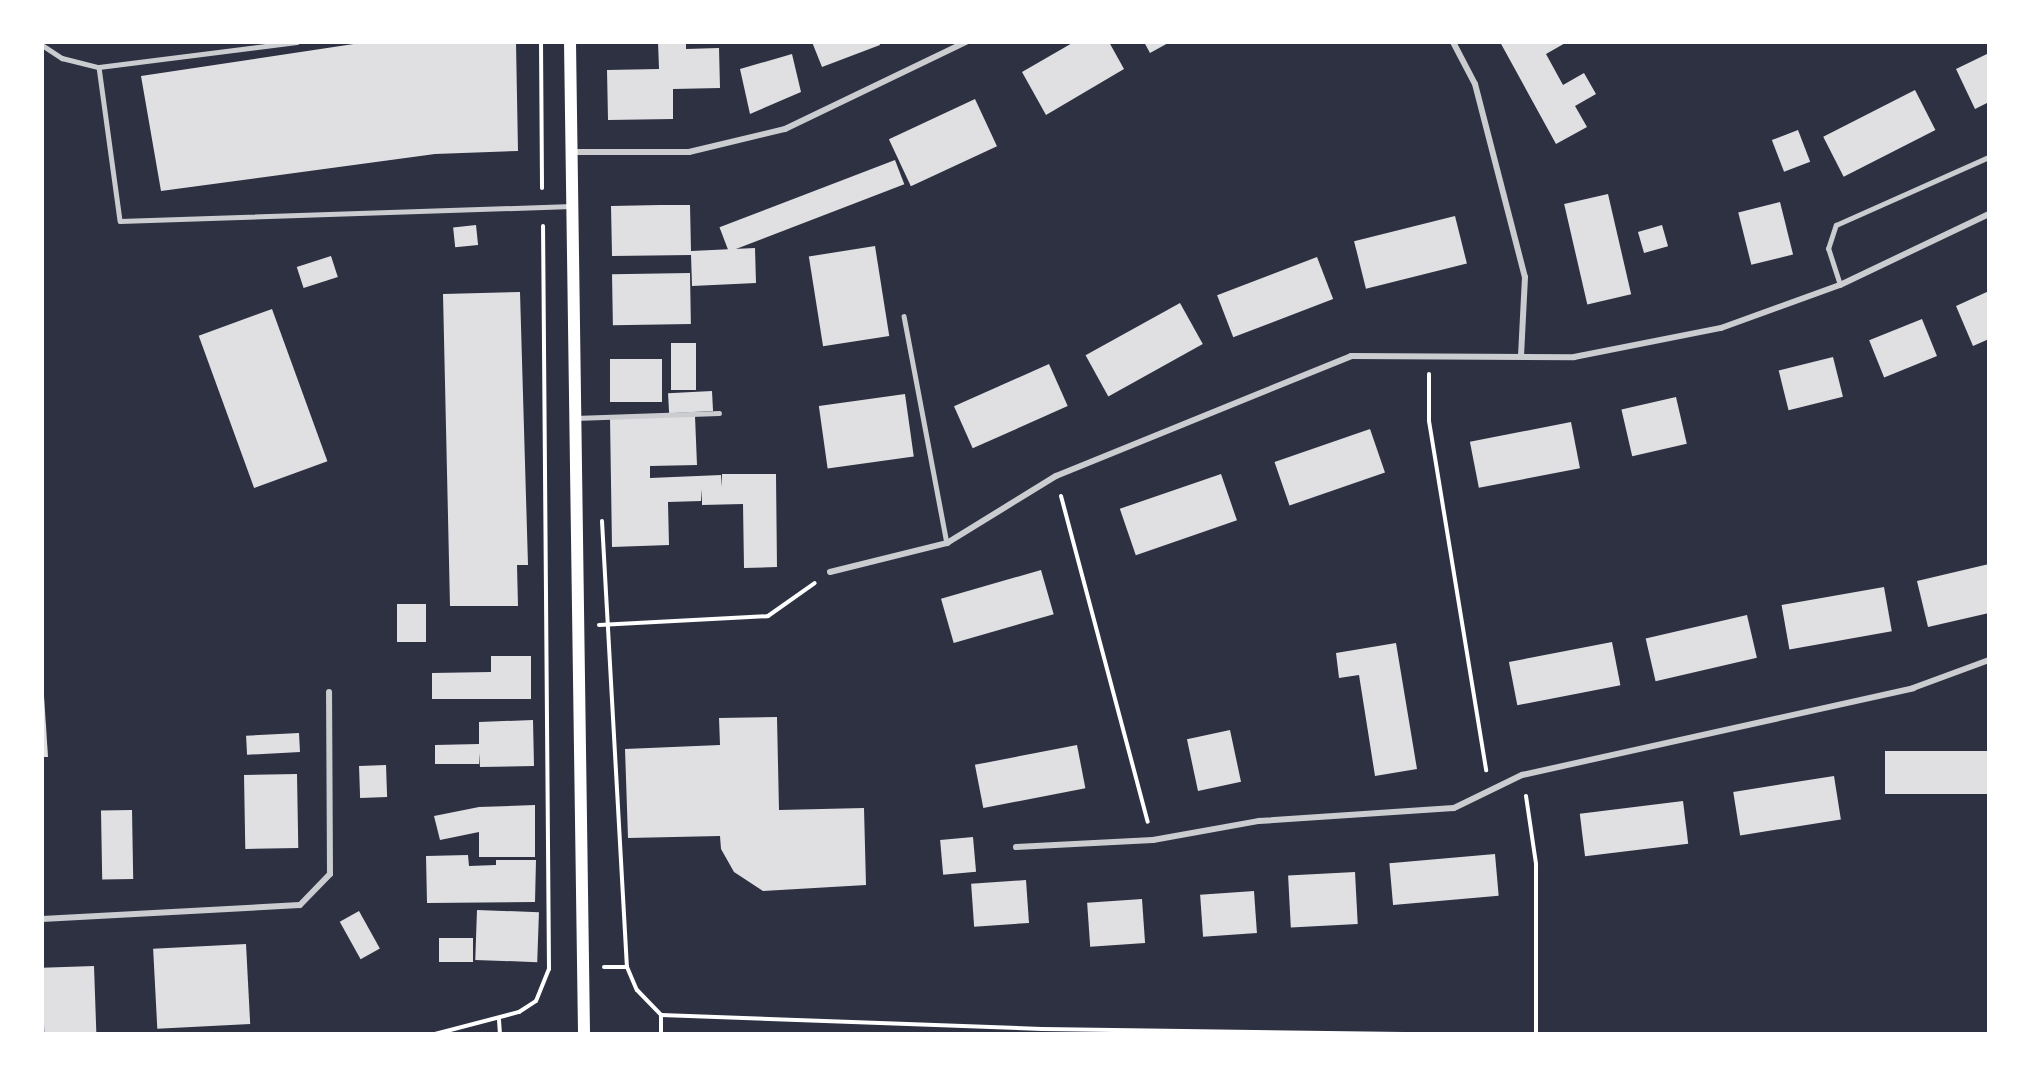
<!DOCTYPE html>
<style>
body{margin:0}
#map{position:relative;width:2031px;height:1076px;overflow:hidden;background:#2d3142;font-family:"Golos Text",sans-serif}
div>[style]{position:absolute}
.building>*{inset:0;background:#e0e0e3;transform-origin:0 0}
.path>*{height:4px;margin:-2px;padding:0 2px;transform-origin:2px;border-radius:2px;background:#fff}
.service>*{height:4.5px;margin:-2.25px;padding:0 2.25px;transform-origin:2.25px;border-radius:2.25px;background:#caccd0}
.minor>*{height:6px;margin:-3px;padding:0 3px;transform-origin:3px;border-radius:3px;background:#caccd0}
.secondary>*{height:12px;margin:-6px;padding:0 6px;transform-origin:6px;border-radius:6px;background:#fff}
span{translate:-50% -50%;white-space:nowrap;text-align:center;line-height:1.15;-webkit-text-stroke:6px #fff;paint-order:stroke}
.frame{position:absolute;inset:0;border:44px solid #fff;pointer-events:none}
</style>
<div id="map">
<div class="building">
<i style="clip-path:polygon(367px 42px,516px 42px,518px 151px,435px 154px,161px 191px,141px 76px)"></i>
<i style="clip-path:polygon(658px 42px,686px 42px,686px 49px,719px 48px,720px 88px,673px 89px,673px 119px,608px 120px,607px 70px,659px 69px)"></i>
<i style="clip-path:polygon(812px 42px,879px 42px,880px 45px,822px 67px)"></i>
<i style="clip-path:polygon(1074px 42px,1109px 42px,1124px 69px,1046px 115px,1022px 72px)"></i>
<i style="clip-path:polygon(1144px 42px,1170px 42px,1150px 53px)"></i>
<i style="clip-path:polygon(1500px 42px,1567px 42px,1546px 54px,1563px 85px,1584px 73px,1596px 94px,1575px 106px,1587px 127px,1556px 144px)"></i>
<i style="clip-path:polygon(1989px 53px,1989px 102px,1975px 109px,1956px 69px)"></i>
<i style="clip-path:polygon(792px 54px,801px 92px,750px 114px,740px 69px)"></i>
<i style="left:1915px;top:90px;width:45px;height:103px;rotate:63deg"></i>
<i style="left:975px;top:99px;width:52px;height:95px;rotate:65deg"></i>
<i style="left:1798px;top:130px;width:34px;height:28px;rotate:69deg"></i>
<i style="left:895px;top:160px;width:26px;height:188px;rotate:69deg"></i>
<i style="left:1608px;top:194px;width:103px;height:45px;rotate:77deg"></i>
<i style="left:1780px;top:202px;width:54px;height:43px;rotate:76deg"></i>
<i style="clip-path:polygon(660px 205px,690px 205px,691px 251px,755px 248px,756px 283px,692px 286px,691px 255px,612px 256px,611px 206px)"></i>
<i style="left:1455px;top:216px;width:49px;height:104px;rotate:76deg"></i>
<i style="left:476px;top:225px;width:20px;height:23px;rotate:84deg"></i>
<i style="left:1662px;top:225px;width:22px;height:25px;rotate:74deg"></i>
<i style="left:875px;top:246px;width:91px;height:67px;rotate:81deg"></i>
<i style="left:331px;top:256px;width:22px;height:36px;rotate:72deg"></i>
<i style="left:1317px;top:257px;width:45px;height:107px;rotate:69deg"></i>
<i style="left:690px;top:273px;width:51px;height:78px;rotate:89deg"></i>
<i style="clip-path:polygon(1989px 291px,1989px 339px,1973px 346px,1956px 306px)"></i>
<i style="clip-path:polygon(520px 292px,528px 565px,517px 565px,518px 606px,450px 606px,443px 294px)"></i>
<i style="left:1180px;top:303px;width:47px;height:108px;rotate:61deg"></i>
<i style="left:272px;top:309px;width:162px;height:78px;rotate:70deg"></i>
<i style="left:1922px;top:319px;width:40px;height:57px;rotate:68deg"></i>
<i style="left:671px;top:343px;width:25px;height:47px"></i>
<i style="left:1833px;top:357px;width:41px;height:56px;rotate:76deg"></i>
<i style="left:610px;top:359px;width:52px;height:43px"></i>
<i style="left:1049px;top:364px;width:46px;height:104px;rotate:66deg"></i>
<i style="left:712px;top:391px;width:20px;height:44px;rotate:87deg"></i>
<i style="left:905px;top:394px;width:63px;height:87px;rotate:82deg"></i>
<i style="left:1676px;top:397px;width:48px;height:56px;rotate:77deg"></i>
<i style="clip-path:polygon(695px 416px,697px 465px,650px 466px,650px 478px,721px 475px,722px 487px,722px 474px,776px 474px,777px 567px,744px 568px,743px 504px,702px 505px,702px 489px,701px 501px,668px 502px,669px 545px,612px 547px,610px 418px)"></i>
<i style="left:1571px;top:422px;width:47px;height:103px;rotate:79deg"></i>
<i style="left:1370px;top:429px;width:46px;height:101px;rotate:71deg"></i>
<i style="left:1221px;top:474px;width:49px;height:107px;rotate:71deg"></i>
<i style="clip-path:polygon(1989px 564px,1989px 613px,1928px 627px,1917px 581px)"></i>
<i style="left:1041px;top:570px;width:46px;height:104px;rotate:74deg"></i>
<i style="left:1884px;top:587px;width:45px;height:104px;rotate:80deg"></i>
<i style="left:397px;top:604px;width:29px;height:38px"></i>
<i style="left:1747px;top:615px;width:44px;height:104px;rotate:77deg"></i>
<i style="left:1612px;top:642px;width:44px;height:105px;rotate:79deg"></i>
<i style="clip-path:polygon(1396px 643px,1417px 769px,1375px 776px,1359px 675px,1339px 678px,1336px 653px)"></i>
<i style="clip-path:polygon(491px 656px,531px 656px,531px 699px,432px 699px,432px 673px,491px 672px)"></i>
<i style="clip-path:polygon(42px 665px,48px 757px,42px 757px)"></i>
<i style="clip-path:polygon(777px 717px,779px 810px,864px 808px,866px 885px,763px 891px,734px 872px,721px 849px,720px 836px,628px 838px,625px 749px,720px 745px,719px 718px)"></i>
<i style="clip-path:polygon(533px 720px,534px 766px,480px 767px,479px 753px,479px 764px,435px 764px,435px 745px,479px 744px,479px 722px)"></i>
<i style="left:1230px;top:730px;width:53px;height:44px;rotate:78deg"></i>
<i style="left:299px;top:733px;width:19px;height:53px;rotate:87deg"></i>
<i style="left:1077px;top:745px;width:44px;height:104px;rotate:79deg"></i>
<i style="left:1989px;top:751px;width:43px;height:104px;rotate:90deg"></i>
<i style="left:386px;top:765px;width:32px;height:27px;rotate:88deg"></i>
<i style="left:297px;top:774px;width:74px;height:53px;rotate:89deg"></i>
<i style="left:1834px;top:776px;width:44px;height:102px;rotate:81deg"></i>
<i style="left:1683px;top:801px;width:43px;height:104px;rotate:83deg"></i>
<i style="clip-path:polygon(535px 805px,535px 857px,479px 857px,479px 832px,440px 840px,434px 816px,479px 807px)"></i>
<i style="left:132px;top:810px;width:69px;height:31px;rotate:89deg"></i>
<i style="left:973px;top:837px;width:35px;height:33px;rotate:85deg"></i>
<i style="left:1495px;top:854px;width:42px;height:106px;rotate:85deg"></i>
<i style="clip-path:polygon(468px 855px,469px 866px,496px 865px,496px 860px,536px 860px,535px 902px,427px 903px,426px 856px)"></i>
<i style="left:1355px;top:872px;width:52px;height:67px;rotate:87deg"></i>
<i style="left:1026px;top:880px;width:43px;height:55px;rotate:86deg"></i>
<i style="left:1254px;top:891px;width:42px;height:54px;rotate:86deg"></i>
<i style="left:1142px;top:899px;width:44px;height:55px;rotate:86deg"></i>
<i style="left:477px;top:910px;width:62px;height:50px;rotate:2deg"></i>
<i style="left:359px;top:911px;width:43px;height:22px;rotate:61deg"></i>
<i style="left:439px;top:938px;width:34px;height:24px"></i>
<i style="left:246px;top:944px;width:80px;height:93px;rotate:87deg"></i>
<i style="left:94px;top:966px;width:68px;height:52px;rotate:88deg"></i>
</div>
<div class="path">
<i style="left:541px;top:42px;width:146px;rotate:89.6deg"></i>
<i style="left:1429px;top:374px;width:47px;rotate:90deg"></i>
<i style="left:1429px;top:421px;width:354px;rotate:80.7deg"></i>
<i style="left:1061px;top:496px;width:337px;rotate:75.1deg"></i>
<i style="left:602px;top:521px;width:447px;rotate:86.8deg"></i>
<i style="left:627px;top:967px;width:25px;rotate:67deg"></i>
<i style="left:637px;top:990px;width:35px;rotate:46deg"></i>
<i style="left:661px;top:1015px;width:381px;rotate:2.1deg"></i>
<i style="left:1042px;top:1029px;width:362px;rotate:0.8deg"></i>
<i style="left:599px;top:625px;width:169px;rotate:-3deg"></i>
<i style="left:768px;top:616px;width:57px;rotate:-35.1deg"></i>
<i style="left:1526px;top:796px;width:69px;rotate:81.6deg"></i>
<i style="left:1536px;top:864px;width:170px;rotate:90deg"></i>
<i style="left:604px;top:967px;width:23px"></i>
<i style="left:661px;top:1015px;width:19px;rotate:90deg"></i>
<i style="left:499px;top:1020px;width:14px;rotate:86deg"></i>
<i style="left:435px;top:1034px;width:87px;rotate:-14.7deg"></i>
<i style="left:519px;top:1012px;width:20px;rotate:-33deg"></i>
<i style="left:536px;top:1001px;width:35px;rotate:-68deg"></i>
<i style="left:549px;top:969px;width:743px;rotate:-90.46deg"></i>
</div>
<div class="service">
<i style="left:42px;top:45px;width:24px;rotate:33deg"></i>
<i style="left:62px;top:58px;width:38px;rotate:14deg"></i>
<i style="left:99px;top:67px;width:155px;rotate:82.2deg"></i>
<i style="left:120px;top:221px;width:452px;rotate:-1.9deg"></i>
<i style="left:99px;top:67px;width:199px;rotate:-7.2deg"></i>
<i style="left:1840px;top:285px;width:38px;rotate:-108deg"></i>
<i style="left:1828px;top:249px;width:25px;rotate:-72deg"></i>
<i style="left:1836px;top:225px;width:167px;rotate:-24deg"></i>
<i style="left:904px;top:316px;width:231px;rotate:79.3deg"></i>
<i style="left:575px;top:418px;width:144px;rotate:-2deg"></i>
</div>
<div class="minor">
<i style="left:1453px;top:42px;width:47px;rotate:62.4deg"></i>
<i style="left:1475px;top:84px;width:199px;rotate:75.5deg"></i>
<i style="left:1525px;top:277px;width:78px;rotate:92.9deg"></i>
<i style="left:572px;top:152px;width:117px"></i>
<i style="left:689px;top:152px;width:99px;rotate:-13.5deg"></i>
<i style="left:785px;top:129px;width:201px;rotate:-25.7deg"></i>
<i style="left:830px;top:572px;width:121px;rotate:-13.9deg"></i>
<i style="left:947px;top:543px;width:128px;rotate:-31.6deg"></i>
<i style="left:1056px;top:476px;width:318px;rotate:-22.1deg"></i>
<i style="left:1351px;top:356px;width:223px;rotate:0.3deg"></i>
<i style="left:1574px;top:357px;width:150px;rotate:-11.2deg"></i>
<i style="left:1721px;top:328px;width:127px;rotate:-19.9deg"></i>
<i style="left:1840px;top:285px;width:165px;rotate:-25.5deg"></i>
<i style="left:1016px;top:847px;width:137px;rotate:-2.9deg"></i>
<i style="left:1153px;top:840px;width:108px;rotate:-10.2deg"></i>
<i style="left:1259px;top:821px;width:195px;rotate:-3.8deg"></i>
<i style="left:1454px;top:808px;width:76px;rotate:-25.9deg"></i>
<i style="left:1522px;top:775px;width:401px;rotate:-12.5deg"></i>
<i style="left:1913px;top:688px;width:81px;rotate:-20.2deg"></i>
<i style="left:42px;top:919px;width:258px;rotate:-3.1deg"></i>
<i style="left:300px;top:905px;width:43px;rotate:-45.9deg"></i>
<i style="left:330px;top:874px;width:182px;rotate:-90.3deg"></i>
</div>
<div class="secondary">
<i style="left:570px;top:42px;width:992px;rotate:89.19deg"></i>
</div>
<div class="frame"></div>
</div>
